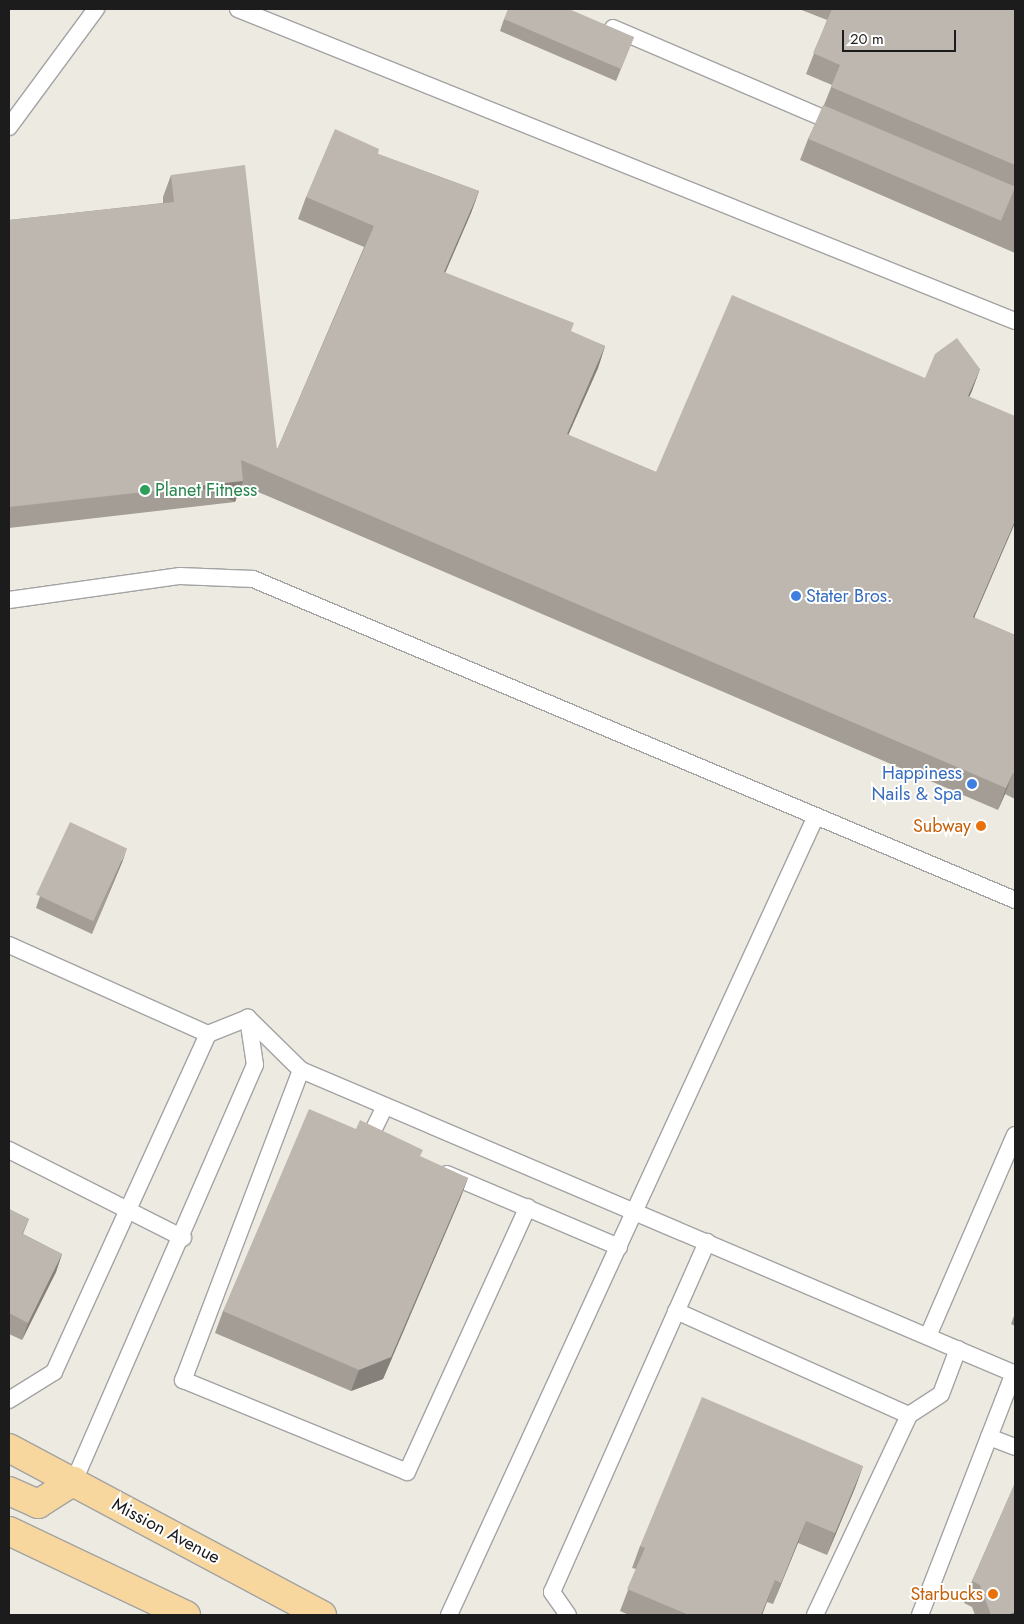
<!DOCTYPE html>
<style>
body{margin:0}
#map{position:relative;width:1024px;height:1624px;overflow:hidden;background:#edeae2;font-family:Jost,sans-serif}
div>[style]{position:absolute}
.roads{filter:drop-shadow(1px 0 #a3a3a3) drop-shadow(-1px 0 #a3a3a3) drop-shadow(0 1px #a3a3a3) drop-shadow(0 -1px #a3a3a3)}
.lane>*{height:16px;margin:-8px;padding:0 8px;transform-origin:8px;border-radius:8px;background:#fff}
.primary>*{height:28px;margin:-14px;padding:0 14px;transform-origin:14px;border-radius:14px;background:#f7d79e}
.wall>*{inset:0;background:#a39d96}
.shaded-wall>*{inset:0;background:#85807a;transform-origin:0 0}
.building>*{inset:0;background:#beb7af;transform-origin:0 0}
.dots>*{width:14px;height:14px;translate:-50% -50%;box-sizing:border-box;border:2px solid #fff;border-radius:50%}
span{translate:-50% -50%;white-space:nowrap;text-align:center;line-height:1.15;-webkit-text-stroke:4px #fff;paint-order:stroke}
.leisure-label{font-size:18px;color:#27864d}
.left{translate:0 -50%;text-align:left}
.shop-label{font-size:18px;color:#366cbe}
.right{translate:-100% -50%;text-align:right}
.food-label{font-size:18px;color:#c56008}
.street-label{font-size:18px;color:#1c1c1c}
.frame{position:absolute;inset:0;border:10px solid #1c1c1c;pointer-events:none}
.scale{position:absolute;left:842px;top:30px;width:114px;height:22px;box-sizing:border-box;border:2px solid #1c1c1c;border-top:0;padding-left:6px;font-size:15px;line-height:18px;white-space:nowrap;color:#1c1c1c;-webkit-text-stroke:4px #fff;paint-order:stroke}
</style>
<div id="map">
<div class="roads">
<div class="lane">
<i style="left:238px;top:9px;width:837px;rotate:21.88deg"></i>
<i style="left:613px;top:28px;width:246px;rotate:23.2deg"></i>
<i style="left:9px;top:127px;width:147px;rotate:-53.6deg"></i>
<i style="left:9px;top:600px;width:173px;rotate:-8deg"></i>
<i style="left:180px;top:576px;width:73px;rotate:2.4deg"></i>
<i style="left:253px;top:579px;width:827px;rotate:22.84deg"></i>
<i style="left:9px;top:945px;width:218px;rotate:24.1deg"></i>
<i style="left:208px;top:1034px;width:43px;rotate:-21.8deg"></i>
<i style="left:248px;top:1018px;width:74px;rotate:44.5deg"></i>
<i style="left:301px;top:1070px;width:776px;rotate:23.06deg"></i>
<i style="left:301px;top:1070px;width:332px;rotate:110.8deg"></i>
<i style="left:183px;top:1380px;width:242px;rotate:22.3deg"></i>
<i style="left:407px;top:1472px;width:291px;rotate:-65.5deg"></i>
<i style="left:374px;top:1144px;width:7px;rotate:-153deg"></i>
<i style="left:368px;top:1141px;width:39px;rotate:-64deg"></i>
<i style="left:9px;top:1150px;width:195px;rotate:26.8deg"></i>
<i style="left:447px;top:1174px;width:187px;rotate:23deg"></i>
<i style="left:676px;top:1311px;width:255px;rotate:24.1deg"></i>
<i style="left:928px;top:1336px;width:219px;rotate:-66.6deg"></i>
<i style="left:9px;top:1400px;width:53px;rotate:-31.9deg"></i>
<i style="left:54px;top:1372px;width:371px;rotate:-65.5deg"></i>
<i style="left:989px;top:1437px;width:28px;rotate:21deg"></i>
<i style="left:74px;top:1481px;width:454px;rotate:-66.5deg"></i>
<i style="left:255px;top:1065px;width:48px;rotate:-98.5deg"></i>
<i style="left:449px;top:1615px;width:879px;rotate:-65.33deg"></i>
<i style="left:568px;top:1615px;width:28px;rotate:-125deg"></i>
<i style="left:552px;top:1592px;width:383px;rotate:-66.1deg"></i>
<i style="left:815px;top:1615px;width:221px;rotate:-64.8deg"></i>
<i style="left:909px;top:1415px;width:38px;rotate:-33deg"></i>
<i style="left:941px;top:1394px;width:48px;rotate:-69.3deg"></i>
<i style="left:920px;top:1615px;width:260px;rotate:-68.8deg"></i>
</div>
<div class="primary">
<i style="left:9px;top:1448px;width:355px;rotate:28.1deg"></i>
<i style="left:9px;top:1491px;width:32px;rotate:24deg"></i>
<i style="left:38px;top:1504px;width:43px;rotate:-32.6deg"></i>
<i style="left:9px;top:1531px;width:196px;rotate:25.4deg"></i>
</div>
</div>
<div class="wall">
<i style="clip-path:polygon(799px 9px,1015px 9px,1015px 253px,800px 160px,808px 139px,824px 105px,832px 85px,806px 74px,827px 20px)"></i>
<i style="clip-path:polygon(504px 19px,634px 37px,616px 81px,500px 31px)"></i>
<i style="clip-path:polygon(378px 154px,479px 191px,471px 213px,445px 273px,571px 332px,605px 346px,598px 368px,568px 435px,656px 472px,925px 378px,980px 369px,969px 397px,975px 618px,1015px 635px,1015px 799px,1005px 794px,998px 810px,242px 485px,235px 502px,9px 528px,9px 220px,163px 203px,163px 197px,171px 175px,277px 450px,364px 247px,298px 219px,306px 197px)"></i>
<i style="clip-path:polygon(123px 860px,92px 934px,36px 908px,40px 896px)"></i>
<i style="clip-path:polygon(420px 1157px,468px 1178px,460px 1199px,383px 1379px,351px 1391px,215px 1333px,223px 1311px)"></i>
<i style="clip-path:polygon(9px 1209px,29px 1219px,23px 1234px,62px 1254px,56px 1272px,22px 1340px,9px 1334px)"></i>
<i style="clip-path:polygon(1015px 1313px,1015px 1326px,1011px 1324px)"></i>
<i style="clip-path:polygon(863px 1466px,855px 1488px,827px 1555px,798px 1543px,773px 1604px,767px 1602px,762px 1615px,629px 1615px,620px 1611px,636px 1569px,632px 1568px,640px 1546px)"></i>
<i style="clip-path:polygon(1015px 1483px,1015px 1615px,975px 1615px,972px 1607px,964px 1603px,972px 1581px)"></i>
</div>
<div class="shaded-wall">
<i style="clip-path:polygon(479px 191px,471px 213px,436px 294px,444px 272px)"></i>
<i style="clip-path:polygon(605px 346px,598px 368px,559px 456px,567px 434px)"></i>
<i style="clip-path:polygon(980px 369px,972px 391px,960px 418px,968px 396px)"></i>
<i style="left:243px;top:481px;width:22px;height:235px;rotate:111deg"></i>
<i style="clip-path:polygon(1015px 520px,1015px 523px,965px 639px,973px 617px)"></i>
<i style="clip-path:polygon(1013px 773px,1005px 794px,998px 810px,1006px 788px)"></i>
<i style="clip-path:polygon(127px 848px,123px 860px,92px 934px,97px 922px)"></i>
<i style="clip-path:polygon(468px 1178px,460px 1199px,383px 1379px,351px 1391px,359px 1370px)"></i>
<i style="clip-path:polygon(62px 1254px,56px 1272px,22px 1340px,28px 1323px)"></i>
<i style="clip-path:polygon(863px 1466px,855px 1488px,827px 1555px,835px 1533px)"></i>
<i style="clip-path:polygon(806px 1521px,798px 1543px,773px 1604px,781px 1583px)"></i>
<i style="clip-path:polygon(775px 1580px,762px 1615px,761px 1615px)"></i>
<i style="clip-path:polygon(1015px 1612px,1015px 1615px,1007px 1615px)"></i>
</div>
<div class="building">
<i style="clip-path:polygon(508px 9px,569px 9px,634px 37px,621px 69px,504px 19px)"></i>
<i style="clip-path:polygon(832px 9px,1015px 9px,1015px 165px,831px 87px,840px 65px,813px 53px)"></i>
<i style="left:823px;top:105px;width:209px;height:37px;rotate:23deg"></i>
<i style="clip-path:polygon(335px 129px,379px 149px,378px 154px,479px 191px,444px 272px,574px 323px,571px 331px,605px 346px,567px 434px,656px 472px,732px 295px,925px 378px,935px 354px,957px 338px,980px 369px,968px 396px,1015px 416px,1015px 520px,973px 617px,1015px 635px,1015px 773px,1013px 773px,1006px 788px,241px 460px,243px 481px,9px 507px,9px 220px,174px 202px,171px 175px,245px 165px,277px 450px,374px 226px,306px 197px)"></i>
<i style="left:70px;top:822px;width:63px;height:80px;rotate:25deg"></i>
<i style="clip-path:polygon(309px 1109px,356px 1129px,360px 1120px,423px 1150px,420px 1156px,468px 1178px,391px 1357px,359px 1370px,223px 1311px)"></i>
<i style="clip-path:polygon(9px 1209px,29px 1219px,22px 1234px,62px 1254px,28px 1323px,9px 1313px)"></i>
<i style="clip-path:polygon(702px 1397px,863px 1466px,835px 1533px,806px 1521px,781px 1583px,775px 1580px,761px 1615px,689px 1615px,627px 1589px,645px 1548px,640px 1546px)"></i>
<i style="clip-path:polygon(1015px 1483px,1015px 1612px,1007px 1615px,991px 1615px,980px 1585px,972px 1581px)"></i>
</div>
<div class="dots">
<i style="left:145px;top:490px;background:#2e9e5b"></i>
<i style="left:796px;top:596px;background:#3f7fe0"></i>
<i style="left:972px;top:784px;background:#3f7fe0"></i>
<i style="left:981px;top:826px;background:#e8710a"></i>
<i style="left:993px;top:1594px;background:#e8710a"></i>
</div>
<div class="leisure-label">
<span class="left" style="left:155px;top:490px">Planet Fitness</span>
</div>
<div class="shop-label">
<span class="left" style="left:806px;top:596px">Stater Bros.</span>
<span class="right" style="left:962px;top:784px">Happiness<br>Nails &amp; Spa</span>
</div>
<div class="food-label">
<span class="right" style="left:971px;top:826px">Subway</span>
<span class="right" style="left:983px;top:1594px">Starbucks</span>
</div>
<div class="street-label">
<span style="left:166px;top:1531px;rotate:28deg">Mission Avenue</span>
</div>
<div class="frame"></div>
<div class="scale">20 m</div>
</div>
